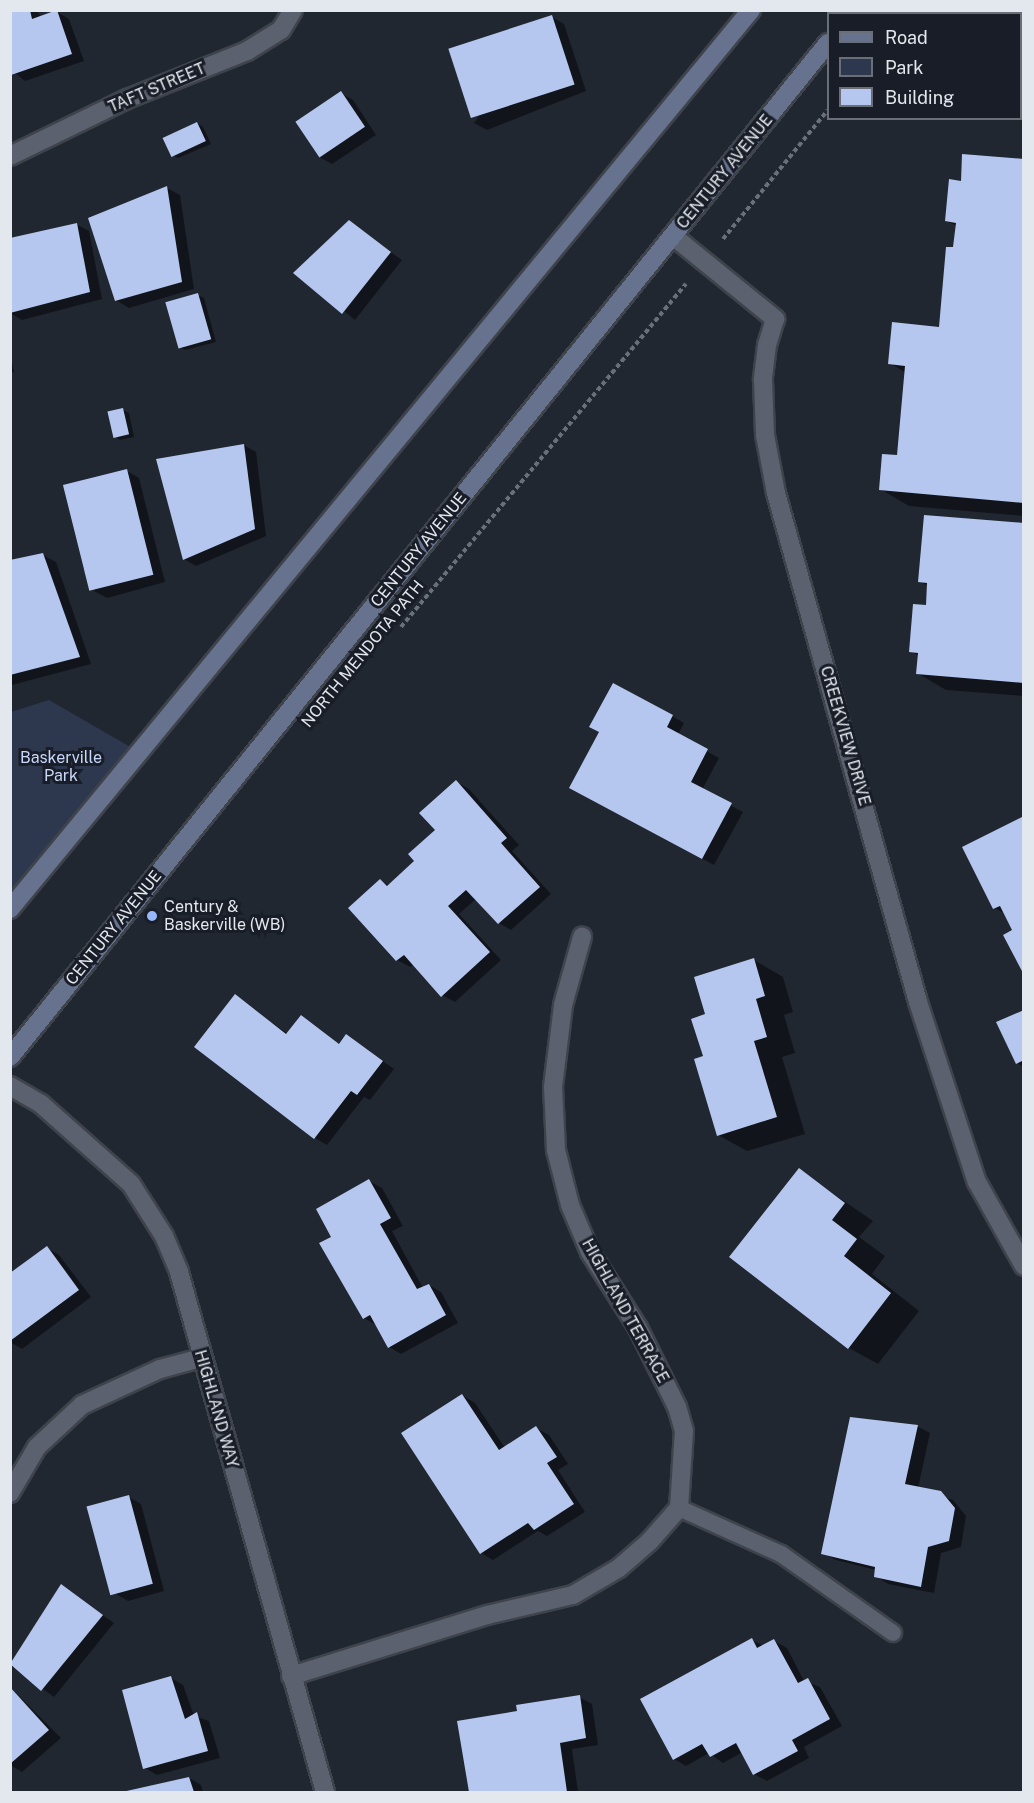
<!DOCTYPE html>
<style>
body{margin:0}
#map{position:relative;width:1034px;height:1803px;overflow:hidden;background:#212731;font-family:"Public Sans",sans-serif}
div>[style]{position:absolute}
.green>*{inset:0;background:#2d384e}
.shadow>*{inset:0;background:#0007}
.building>*{inset:0;background:#b5c7ef;transform-origin:0 0}
.path>*{height:4px;margin-top:-2px;transform-origin:0;background:repeating-linear-gradient(90deg,#6a7079 0 4.5px,transparent 0 7.5px)}
.roads{filter:drop-shadow(2px 0 #3f434c) drop-shadow(-2px 0 #3f434c) drop-shadow(0 2px #3f434c) drop-shadow(0 -2px #3f434c)}
.service>*{height:16px;margin:-8px;padding:0 8px;transform-origin:8px;border-radius:8px;background:#5b616e}
.minor>*{height:18px;margin:-9px;padding:0 9px;transform-origin:9px;border-radius:9px;background:#5b616e}
.secondary>*{height:18px;margin:-9px;padding:0 9px;transform-origin:9px;border-radius:9px;background:#67738e}
.dots>*{width:16px;height:16px;translate:-50% -50%;box-sizing:border-box;border:3px solid #181d27;border-radius:50%}
span{translate:-50% -50%;white-space:nowrap;text-align:center;line-height:1.15;-webkit-text-stroke:6px #181d27;paint-order:stroke}
.street-label{font-size:16px;color:#e3e7ee}
.park-label{font-size:16px;color:#c7d8fc}
.poi-label{font-size:16px;color:#e3e7ee}
.left{translate:0 -50%;text-align:left}
.frame{position:absolute;inset:0;border:12px solid #e3e7ee;pointer-events:none}
.legend{position:absolute;left:827px;top:12px;width:195px;height:108px;box-sizing:border-box;background:#181d27;border:2px solid #696e77;margin:0;padding:8px 10px;list-style:none;font-size:18px;color:#e3e7ee}
.legend li{display:flex;align-items:center;gap:12px;height:30px}
.legend b{width:30px;border:2px solid #696e77}
</style>
<div id="map">
<div class="green">
<i style="clip-path:polygon(49px 700px,139px 752px,11px 909px,11px 712px)"></i>
</div>
<div class="shadow">
<i style="clip-path:polygon(36px 10px,41px 17px,57px 12px,69px 19px,84px 61px,25px 81px,10px 69px,10px 11px)"></i>
<i style="clip-path:polygon(552px 17px,564px 24px,586px 91px,487px 130px,474px 123px)"></i>
<i style="clip-path:polygon(341px 93px,353px 100px,376px 135px,332px 164px,319px 157px)"></i>
<i style="clip-path:polygon(197px 123px,203px 127px,211px 144px,178px 158px,172px 155px)"></i>
<i style="clip-path:polygon(1024px 161px,1024px 516px,909px 506px,880px 489px,899px 457px,906px 373px,890px 363px,941px 328px,957px 226px,947px 221px,962px 183px)"></i>
<i style="clip-path:polygon(167px 188px,180px 195px,194px 289px,129px 308px,116px 300px,90px 219px)"></i>
<i style="clip-path:polygon(349px 222px,402px 260px,355px 320px,296px 272px)"></i>
<i style="clip-path:polygon(76px 224px,89px 231px,102px 299px,22px 320px,10px 313px,10px 240px)"></i>
<i style="clip-path:polygon(198px 295px,204px 298px,216px 342px,185px 350px,179px 347px)"></i>
<i style="clip-path:polygon(10px 352px,14px 372px,10px 373px)"></i>
<i style="clip-path:polygon(123px 410px,129px 413px,134px 437px,120px 440px,114px 436px)"></i>
<i style="clip-path:polygon(244px 445px,256px 452px,266px 536px,196px 566px,184px 559px)"></i>
<i style="clip-path:polygon(127px 471px,139px 478px,165px 582px,107px 598px,94px 591px)"></i>
<i style="clip-path:polygon(1024px 524px,1024px 696px,946px 690px,917px 673px,919px 656px,911px 651px,927px 607px,929px 587px,920px 581px)"></i>
<i style="clip-path:polygon(43px 555px,56px 562px,91px 664px,12px 685px,10px 561px)"></i>
<i style="clip-path:polygon(672px 716px,684px 723px,678px 735px,719px 758px,702px 790px,743px 812px,714px 865px,583px 795px)"></i>
<i style="clip-path:polygon(456px 782px,469px 789px,519px 845px,512px 851px,551px 894px,511px 930px,499px 923px,477px 898px,459px 914px,501px 960px,455px 1002px,442px 995px,414px 964px,410px 967px,397px 960px,350px 908px,380px 881px,389px 885px,416px 861px,437px 830px)"></i>
<i style="clip-path:polygon(1024px 818px,1014px 931px,1007px 915px,995px 908px,964px 848px)"></i>
<i style="clip-path:polygon(754px 960px,783px 977px,793px 1012px,784px 1015px,795px 1053px,782px 1057px,805px 1134px,747px 1151px,718px 1135px,705px 1057px,707px 1015px)"></i>
<i style="clip-path:polygon(235px 996px,288px 1034px,313px 1024px,340px 1045px,347px 1036px,394px 1069px,370px 1100px,364px 1097px,327px 1145px,315px 1138px)"></i>
<i style="clip-path:polygon(1024px 1012px,1024px 1067px,1017px 1063px)"></i>
<i style="clip-path:polygon(799px 1170px,873px 1221px,859px 1237px,885px 1256px,872px 1274px,919px 1311px,878px 1364px,849px 1348px)"></i>
<i style="clip-path:polygon(369px 1181px,382px 1188px,403px 1226px,392px 1231px,423px 1288px,429px 1285px,441px 1292px,458px 1323px,401px 1354px,389px 1347px,376px 1325px,364px 1318px,333px 1237px)"></i>
<i style="clip-path:polygon(47px 1248px,59px 1255px,91px 1297px,22px 1349px,10px 1342px,10px 1275px)"></i>
<i style="clip-path:polygon(462px 1395px,475px 1403px,505px 1448px,536px 1428px,549px 1435px,568px 1464px,558px 1470px,585px 1512px,547px 1536px,538px 1531px,493px 1560px,481px 1553px)"></i>
<i style="clip-path:polygon(917px 1426px,930px 1433px,918px 1488px,953px 1500px,966px 1516px,961px 1547px,941px 1553px,934px 1593px,888px 1584px,876px 1576px,876px 1570px,836px 1560px,823px 1553px)"></i>
<i style="clip-path:polygon(129px 1497px,141px 1504px,164px 1591px,128px 1601px,116px 1594px)"></i>
<i style="clip-path:polygon(61px 1586px,114px 1623px,54px 1697px,11px 1666px)"></i>
<i style="clip-path:polygon(752px 1640px,764px 1646px,774px 1641px,787px 1648px,804px 1681px,820px 1687px,842px 1726px,804px 1747px,809px 1758px,767px 1781px,754px 1774px,743px 1752px,723px 1763px,709px 1753px,686px 1766px,674px 1759px)"></i>
<i style="clip-path:polygon(171px 1678px,183px 1685px,194px 1716px,209px 1721px,220px 1758px,157px 1775px,145px 1768px)"></i>
<i style="clip-path:polygon(10px 1687px,61px 1738px,22px 1772px,10px 1765px)"></i>
<i style="clip-path:polygon(579px 1697px,592px 1704px,598px 1745px,572px 1749px,578px 1792px,470px 1792px,459px 1722px,519px 1712px)"></i>
<i style="clip-path:polygon(189px 1778px,201px 1785px,203px 1792px,128px 1792px)"></i>
</div>
<div class="building">
<i style="clip-path:polygon(10px 10px,30px 10px,32px 19px,57px 10px,72px 54px,11px 75px)"></i>
<i style="left:552px;top:15px;width:73px;height:109px;rotate:72deg"></i>
<i style="left:341px;top:91px;width:43px;height:55px;rotate:56deg"></i>
<i style="left:197px;top:122px;width:21px;height:38px;rotate:65deg"></i>
<i style="clip-path:polygon(962px 154px,1024px 159px,1024px 503px,879px 490px,882px 454px,897px 455px,905px 366px,888px 364px,892px 322px,939px 327px,946px 247px,953px 247px,956px 223px,945px 221px,949px 179px,961px 181px)"></i>
<i style="clip-path:polygon(167px 186px,182px 282px,115px 301px,88px 218px)"></i>
<i style="clip-path:polygon(349px 220px,391px 252px,342px 314px,293px 273px)"></i>
<i style="clip-path:polygon(77px 223px,90px 292px,10px 313px,10px 238px)"></i>
<i style="left:198px;top:293px;width:48px;height:34px;rotate:74deg"></i>
<i style="left:123px;top:408px;width:27px;height:16px;rotate:77deg"></i>
<i style="clip-path:polygon(244px 444px,255px 529px,183px 560px,156px 459px)"></i>
<i style="left:127px;top:469px;width:109px;height:66px;rotate:76deg"></i>
<i style="clip-path:polygon(924px 515px,1024px 523px,1024px 683px,916px 674px,918px 653px,909px 652px,913px 604px,926px 605px,927px 583px,918px 582px)"></i>
<i style="clip-path:polygon(43px 553px,80px 657px,10px 675px,10px 560px)"></i>
<i style="clip-path:polygon(613px 683px,673px 715px,667px 727px,708px 749px,691px 782px,732px 803px,702px 859px,569px 788px,599px 732px,589px 727px)"></i>
<i style="clip-path:polygon(456px 780px,507px 838px,501px 843px,540px 887px,498px 924px,466px 890px,448px 906px,490px 952px,441px 997px,404px 955px,396px 961px,348px 908px,380px 879px,387px 886px,414px 861px,408px 854px,435px 830px,419px 813px)"></i>
<i style="clip-path:polygon(1024px 816px,1024px 975px,1003px 935px,1012px 930px,1000px 906px,993px 909px,962px 847px)"></i>
<i style="clip-path:polygon(754px 958px,765px 996px,756px 999px,767px 1037px,754px 1041px,777px 1117px,717px 1136px,694px 1059px,703px 1056px,691px 1019px,705px 1014px,694px 977px)"></i>
<i style="clip-path:polygon(235px 994px,286px 1034px,301px 1015px,339px 1044px,346px 1034px,383px 1061px,357px 1095px,351px 1091px,314px 1139px,194px 1047px)"></i>
<i style="clip-path:polygon(1024px 1010px,1024px 1060px,1016px 1064px,996px 1022px)"></i>
<i style="clip-path:polygon(799px 1168px,845px 1203px,832px 1220px,857px 1239px,844px 1256px,891px 1293px,848px 1349px,729px 1257px)"></i>
<i style="clip-path:polygon(369px 1179px,391px 1218px,380px 1224px,417px 1289px,429px 1284px,446px 1315px,388px 1348px,370px 1315px,363px 1319px,319px 1243px,331px 1237px,316px 1209px)"></i>
<i style="clip-path:polygon(47px 1246px,79px 1290px,10px 1341px,10px 1273px)"></i>
<i style="clip-path:polygon(462px 1394px,499px 1450px,536px 1426px,557px 1457px,547px 1463px,574px 1504px,534px 1530px,528px 1523px,480px 1554px,401px 1433px)"></i>
<i style="clip-path:polygon(850px 1417px,918px 1425px,905px 1484px,941px 1491px,955px 1508px,949px 1541px,928px 1547px,921px 1587px,874px 1577px,875px 1567px,821px 1554px)"></i>
<i style="left:129px;top:1495px;width:92px;height:44px;rotate:75deg"></i>
<i style="clip-path:polygon(61px 1584px,103px 1615px,41px 1691px,10px 1664px)"></i>
<i style="clip-path:polygon(752px 1638px,757px 1648px,774px 1639px,798px 1683px,808px 1678px,830px 1719px,792px 1740px,798px 1751px,753px 1775px,736px 1743px,710px 1757px,702px 1744px,673px 1760px,640px 1699px)"></i>
<i style="clip-path:polygon(171px 1676px,185px 1719px,197px 1712px,208px 1751px,143px 1769px,122px 1690px)"></i>
<i style="clip-path:polygon(10px 1687px,49px 1730px,10px 1764px)"></i>
<i style="clip-path:polygon(580px 1695px,586px 1738px,560px 1743px,567px 1792px,469px 1792px,457px 1721px,517px 1711px,516px 1705px)"></i>
<i style="clip-path:polygon(189px 1777px,194px 1792px,122px 1792px)"></i>
</div>
<div class="path">
<i style="left:908px;top:14px;width:4px;rotate:-63deg"></i>
<i style="left:723px;top:239px;width:166px;rotate:-50.9deg"></i>
<i style="left:401px;top:627px;width:446px;rotate:-50.3deg"></i>
</div>
<div class="roads">
<div class="service">
<i style="left:679px;top:1508px;width:112px;rotate:24.3deg"></i>
<i style="left:781px;top:1554px;width:137px;rotate:35.2deg"></i>
</div>
<div class="minor">
<i style="left:10px;top:156px;width:130px;rotate:-26deg"></i>
<i style="left:127px;top:99px;width:129px;rotate:-21.8deg"></i>
<i style="left:247px;top:51px;width:40px;rotate:-32deg"></i>
<i style="left:281px;top:30px;width:23px;rotate:-59deg"></i>
<i style="left:673px;top:236px;width:132px;rotate:39.1deg"></i>
<i style="left:775px;top:319px;width:27px;rotate:107deg"></i>
<i style="left:767px;top:345px;width:35px;rotate:97deg"></i>
<i style="left:763px;top:380px;width:55px;rotate:87.9deg"></i>
<i style="left:765px;top:435px;width:59px;rotate:79.3deg"></i>
<i style="left:776px;top:493px;width:528px;rotate:74.41deg"></i>
<i style="left:918px;top:1002px;width:189px;rotate:71.9deg"></i>
<i style="left:977px;top:1182px;width:96px;rotate:60.8deg"></i>
<i style="left:10px;top:1086px;width:36px;rotate:30deg"></i>
<i style="left:41px;top:1104px;width:120px;rotate:41.6deg"></i>
<i style="left:131px;top:1184px;width:62px;rotate:57.6deg"></i>
<i style="left:164px;top:1236px;width:39px;rotate:67deg"></i>
<i style="left:179px;top:1272px;width:540px;rotate:74.32deg"></i>
<i style="left:10px;top:1493px;width:53px;rotate:-59.6deg"></i>
<i style="left:37px;top:1447px;width:62px;rotate:-43deg"></i>
<i style="left:82px;top:1405px;width:86px;rotate:-24.8deg"></i>
<i style="left:160px;top:1369px;width:42px;rotate:-15deg"></i>
<i style="left:291px;top:1676px;width:205px;rotate:-17.3deg"></i>
<i style="left:487px;top:1615px;width:88px;rotate:-13.1deg"></i>
<i style="left:573px;top:1595px;width:53px;rotate:-30.4deg"></i>
<i style="left:619px;top:1568px;width:40px;rotate:-41deg"></i>
<i style="left:649px;top:1542px;width:45px;rotate:-48.6deg"></i>
<i style="left:679px;top:1508px;width:77px;rotate:-86.3deg"></i>
<i style="left:684px;top:1431px;width:25px;rotate:-106deg"></i>
<i style="left:677px;top:1407px;width:88px;rotate:-116.3deg"></i>
<i style="left:638px;top:1328px;width:90px;rotate:-122.3deg"></i>
<i style="left:590px;top:1252px;width:51px;rotate:-113.1deg"></i>
<i style="left:570px;top:1205px;width:57px;rotate:-104.3deg"></i>
<i style="left:556px;top:1150px;width:63px;rotate:-92.7deg"></i>
<i style="left:553px;top:1087px;width:83px;rotate:-83deg"></i>
<i style="left:563px;top:1005px;width:71px;rotate:-74.4deg"></i>
</div>
<div class="secondary">
<i style="left:852px;top:14px;width:5px;rotate:-53deg"></i>
<i style="left:10px;top:909px;width:1165px;rotate:-50.5deg"></i>
<i style="left:10px;top:1057px;width:1303px;rotate:-51.11deg"></i>
</div>
</div>
<div class="dots">
<i style="left:152px;top:916px;background:#96b6fd"></i>
</div>
<div class="street-label">
<span style="left:157px;top:88px;rotate:-23deg">TAFT STREET</span>
<span style="left:725px;top:172px;rotate:-51deg">CENTURY AVENUE</span>
<span style="left:419px;top:550px;rotate:-51deg">CENTURY AVENUE</span>
<span style="left:363px;top:654px;rotate:-51deg">NORTH MENDOTA PATH</span>
<span style="left:845px;top:736px;rotate:74deg">CREEKVIEW DRIVE</span>
<span style="left:114px;top:928px;rotate:-51deg">CENTURY AVENUE</span>
<span style="left:625px;top:1311px;rotate:61deg">HIGHLAND TERRACE</span>
<span style="left:216px;top:1409px;rotate:74deg">HIGHLAND WAY</span>
</div>
<div class="park-label">
<span style="left:61px;top:767px">Baskerville<br>Park</span>
</div>
<div class="poi-label">
<span class="left" style="left:164px;top:916px">Century &amp;<br>Baskerville (WB)</span>
</div>
<div class="frame"></div>
<ul class="legend">
<li><b style="height:8px;background:#67738e"></b>Road</li>
<li><b style="height:16px;background:#2d384e"></b>Park</li>
<li><b style="height:16px;background:#b5c7ef"></b>Building</li>
</ul>
</div>
